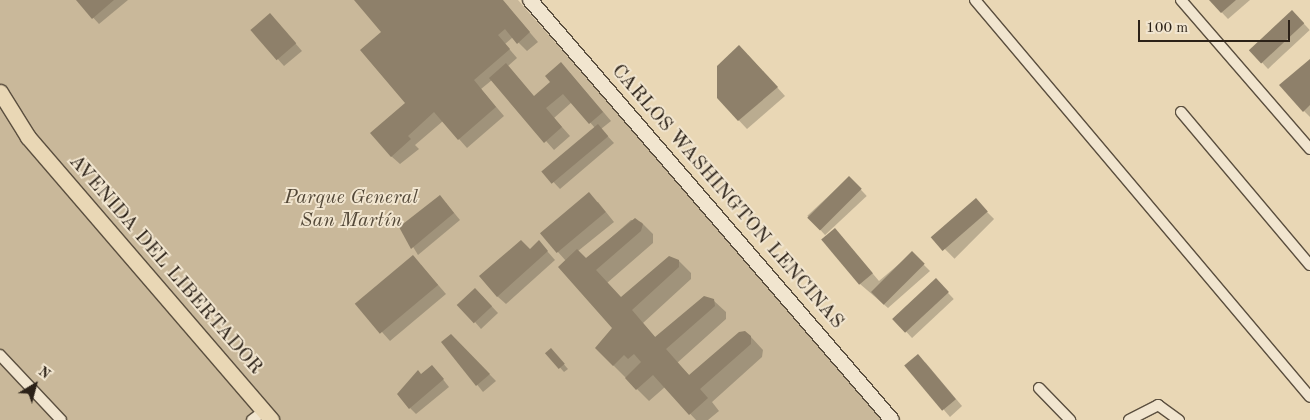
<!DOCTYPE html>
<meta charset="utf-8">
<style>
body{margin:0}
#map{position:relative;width:1310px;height:420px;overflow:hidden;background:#e9d7b5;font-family:"Old Standard TT",serif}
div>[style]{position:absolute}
.green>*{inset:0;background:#c9b89a}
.shadow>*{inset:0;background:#0003;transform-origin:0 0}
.building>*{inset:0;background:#8e806a;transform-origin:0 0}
.roads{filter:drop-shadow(1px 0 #5b4f3f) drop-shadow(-1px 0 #5b4f3f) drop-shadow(0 1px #5b4f3f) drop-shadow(0 -1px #5b4f3f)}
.street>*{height:10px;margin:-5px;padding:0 5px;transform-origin:5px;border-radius:5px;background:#f1e5cf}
.secondary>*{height:14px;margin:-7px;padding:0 7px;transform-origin:7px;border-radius:7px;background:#f1e5cf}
.primary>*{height:15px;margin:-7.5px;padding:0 7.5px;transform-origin:7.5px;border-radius:7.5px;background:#e9d7b5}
span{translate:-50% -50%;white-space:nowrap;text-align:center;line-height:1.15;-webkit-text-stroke:4px #f1e5cf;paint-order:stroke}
.street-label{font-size:20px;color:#2c2218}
.park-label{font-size:20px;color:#534838;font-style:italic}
.north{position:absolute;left:10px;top:360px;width:50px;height:50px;-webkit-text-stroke:4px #f1e5cf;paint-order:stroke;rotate:37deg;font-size:14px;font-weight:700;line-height:20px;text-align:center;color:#2c2218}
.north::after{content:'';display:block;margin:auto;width:18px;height:22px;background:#2c2218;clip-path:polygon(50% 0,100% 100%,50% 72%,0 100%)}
.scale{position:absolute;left:1138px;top:20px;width:152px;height:22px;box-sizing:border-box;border:2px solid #2c2218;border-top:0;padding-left:6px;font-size:15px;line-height:18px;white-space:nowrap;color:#2c2218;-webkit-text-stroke:4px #f1e5cf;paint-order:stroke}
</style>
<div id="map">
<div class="green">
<i style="clip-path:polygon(0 0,518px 0,886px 420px,0 420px)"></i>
</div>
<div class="shadow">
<i style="clip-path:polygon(77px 0,128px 0,99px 24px)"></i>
<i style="clip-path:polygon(355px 0,502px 0,538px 42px,527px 51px,513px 37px,505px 44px,517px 58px,507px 67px,534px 97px,570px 73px,611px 121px,601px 129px,614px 143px,560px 189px,544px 172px,595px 128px,572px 102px,554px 118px,570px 136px,554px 150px,492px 80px,481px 89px,504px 116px,467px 148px,443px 121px,415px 145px,419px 149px,400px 164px,391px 156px,407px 103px,383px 32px)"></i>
<i style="clip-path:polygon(1210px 0,1250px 0,1228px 19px)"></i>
<i style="left:1292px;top:11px;width:26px;height:57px;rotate:47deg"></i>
<i style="clip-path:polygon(276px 21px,302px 51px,284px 66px,252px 30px)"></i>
<i style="clip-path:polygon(748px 55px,785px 96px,747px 129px,718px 98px)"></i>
<i style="clip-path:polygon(1310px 60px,1310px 117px,1304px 111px)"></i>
<i style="left:849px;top:177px;width:26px;height:57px;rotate:47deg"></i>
<i style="left:975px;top:200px;width:27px;height:56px;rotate:45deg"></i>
<i style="clip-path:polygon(598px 202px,614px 222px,578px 251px,586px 260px,631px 220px,641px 222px,653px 234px,653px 243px,607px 283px,621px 298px,679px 261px,691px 273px,691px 279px,643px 323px,656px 338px,713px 300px,726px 312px,726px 319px,677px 363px,690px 376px,751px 337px,763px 350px,762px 357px,712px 402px,719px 411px,708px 420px,696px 420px,665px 387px,649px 401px,613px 365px,613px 328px,566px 261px,541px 233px)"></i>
<i style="clip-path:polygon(446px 203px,460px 220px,418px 255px,401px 227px)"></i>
<i style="clip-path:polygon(841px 236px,879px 281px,912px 253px,930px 271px,888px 308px,860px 284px,823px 240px)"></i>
<i style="clip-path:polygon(530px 251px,547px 251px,555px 260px,506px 304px,497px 296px)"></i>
<i style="clip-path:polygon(421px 265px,446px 294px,390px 341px,357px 304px)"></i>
<i style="left:936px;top:280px;width:26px;height:57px;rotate:47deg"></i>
<i style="clip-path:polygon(482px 296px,498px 313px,481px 329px,475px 322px)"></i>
<i style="clip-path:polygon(451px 335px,496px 381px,483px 392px,443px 342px)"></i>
<i style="clip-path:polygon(547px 353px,555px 354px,568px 369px,564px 372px)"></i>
<i style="clip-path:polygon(925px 362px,962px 406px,950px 417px,944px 410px)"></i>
<i style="clip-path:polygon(438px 373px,449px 387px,416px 414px,410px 408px,422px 376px)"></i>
</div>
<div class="building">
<i style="clip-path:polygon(76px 0,114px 0,92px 19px)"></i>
<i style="clip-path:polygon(354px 0,503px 0,530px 32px,517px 44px,505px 29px,498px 35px,510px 49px,474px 80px,496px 107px,458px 140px,434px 112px,408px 136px,411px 139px,391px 157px,370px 133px,405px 103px,360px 50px,381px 32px)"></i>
<i style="clip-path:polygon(1209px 0,1236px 0,1221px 13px)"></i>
<i style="left:1292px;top:10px;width:18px;height:59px;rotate:47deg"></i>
<i style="left:270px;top:13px;width:40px;height:26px;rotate:49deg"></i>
<i style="clip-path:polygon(739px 45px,778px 87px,738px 121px,717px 98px,717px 66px)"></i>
<i style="clip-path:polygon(1310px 59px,1310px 105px,1303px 112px,1279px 85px)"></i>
<i style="clip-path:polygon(561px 62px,603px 112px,589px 124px,563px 94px,546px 108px,562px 127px,544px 143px,489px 78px,506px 63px,534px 96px,550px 82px,545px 76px)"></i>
<i style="left:598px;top:124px;width:16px;height:74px;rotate:50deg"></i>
<i style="left:849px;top:176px;width:18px;height:59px;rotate:45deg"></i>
<i style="left:589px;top:192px;width:26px;height:64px;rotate:50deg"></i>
<i style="clip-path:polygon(440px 195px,454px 213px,411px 249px,399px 227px)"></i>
<i style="left:976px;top:198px;width:18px;height:60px;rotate:49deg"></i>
<i style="clip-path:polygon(635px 218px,643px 224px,641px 231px,596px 270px,621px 297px,669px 256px,679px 260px,679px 267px,632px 310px,655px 337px,704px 296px,714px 299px,715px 306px,666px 349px,689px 375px,739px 332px,745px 331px,751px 336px,751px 344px,700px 389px,708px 398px,689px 415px,653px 375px,636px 390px,625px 378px,641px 362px,634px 354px,628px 359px,624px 355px,613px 366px,595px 348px,612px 328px,558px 267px,577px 249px,586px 258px)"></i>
<i style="left:835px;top:228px;width:59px;height:18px;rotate:50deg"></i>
<i style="clip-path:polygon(521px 240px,530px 249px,539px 240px,548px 251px,497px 297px,479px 276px)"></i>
<i style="left:912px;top:251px;width:18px;height:58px;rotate:45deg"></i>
<i style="left:413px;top:255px;width:39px;height:76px;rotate:50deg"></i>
<i style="left:936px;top:278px;width:19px;height:60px;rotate:47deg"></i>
<i style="left:475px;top:288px;width:25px;height:25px;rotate:47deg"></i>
<i style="clip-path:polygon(451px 334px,490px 374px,476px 386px,441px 342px)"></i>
<i style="left:551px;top:348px;width:21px;height:8px;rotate:49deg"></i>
<i style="left:918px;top:354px;width:59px;height:18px;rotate:50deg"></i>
<i style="clip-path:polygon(432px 365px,444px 379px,409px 409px,397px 394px,418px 370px,421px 374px)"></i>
</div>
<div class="roads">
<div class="street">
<i style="left:975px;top:0;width:519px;rotate:49.84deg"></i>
<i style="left:1181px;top:0;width:197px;rotate:49.1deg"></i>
<i style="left:1181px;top:112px;width:200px;rotate:49.9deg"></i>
<i style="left:0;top:355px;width:89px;rotate:46.8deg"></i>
<i style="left:1039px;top:388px;width:45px;rotate:45.9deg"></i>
<i style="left:252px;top:420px;width:15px;rotate:-37deg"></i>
<i style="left:1129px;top:420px;width:33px;rotate:-27deg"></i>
<i style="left:1158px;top:405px;width:26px;rotate:36deg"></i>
</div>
<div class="secondary">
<i style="left:530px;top:0;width:554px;rotate:49.24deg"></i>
</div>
<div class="primary">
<i style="left:0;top:92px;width:53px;rotate:58.1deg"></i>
<i style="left:28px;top:137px;width:373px;rotate:49.3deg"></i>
</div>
</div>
<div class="street-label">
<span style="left:727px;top:197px;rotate:49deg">CARLOS WASHINGTON LENCINAS</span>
<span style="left:165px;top:265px;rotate:49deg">AVENIDA DEL LIBERTADOR</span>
</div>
<div class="park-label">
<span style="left:351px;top:210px">Parque General<br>San Martín</span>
</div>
<div class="north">N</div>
<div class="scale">100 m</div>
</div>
